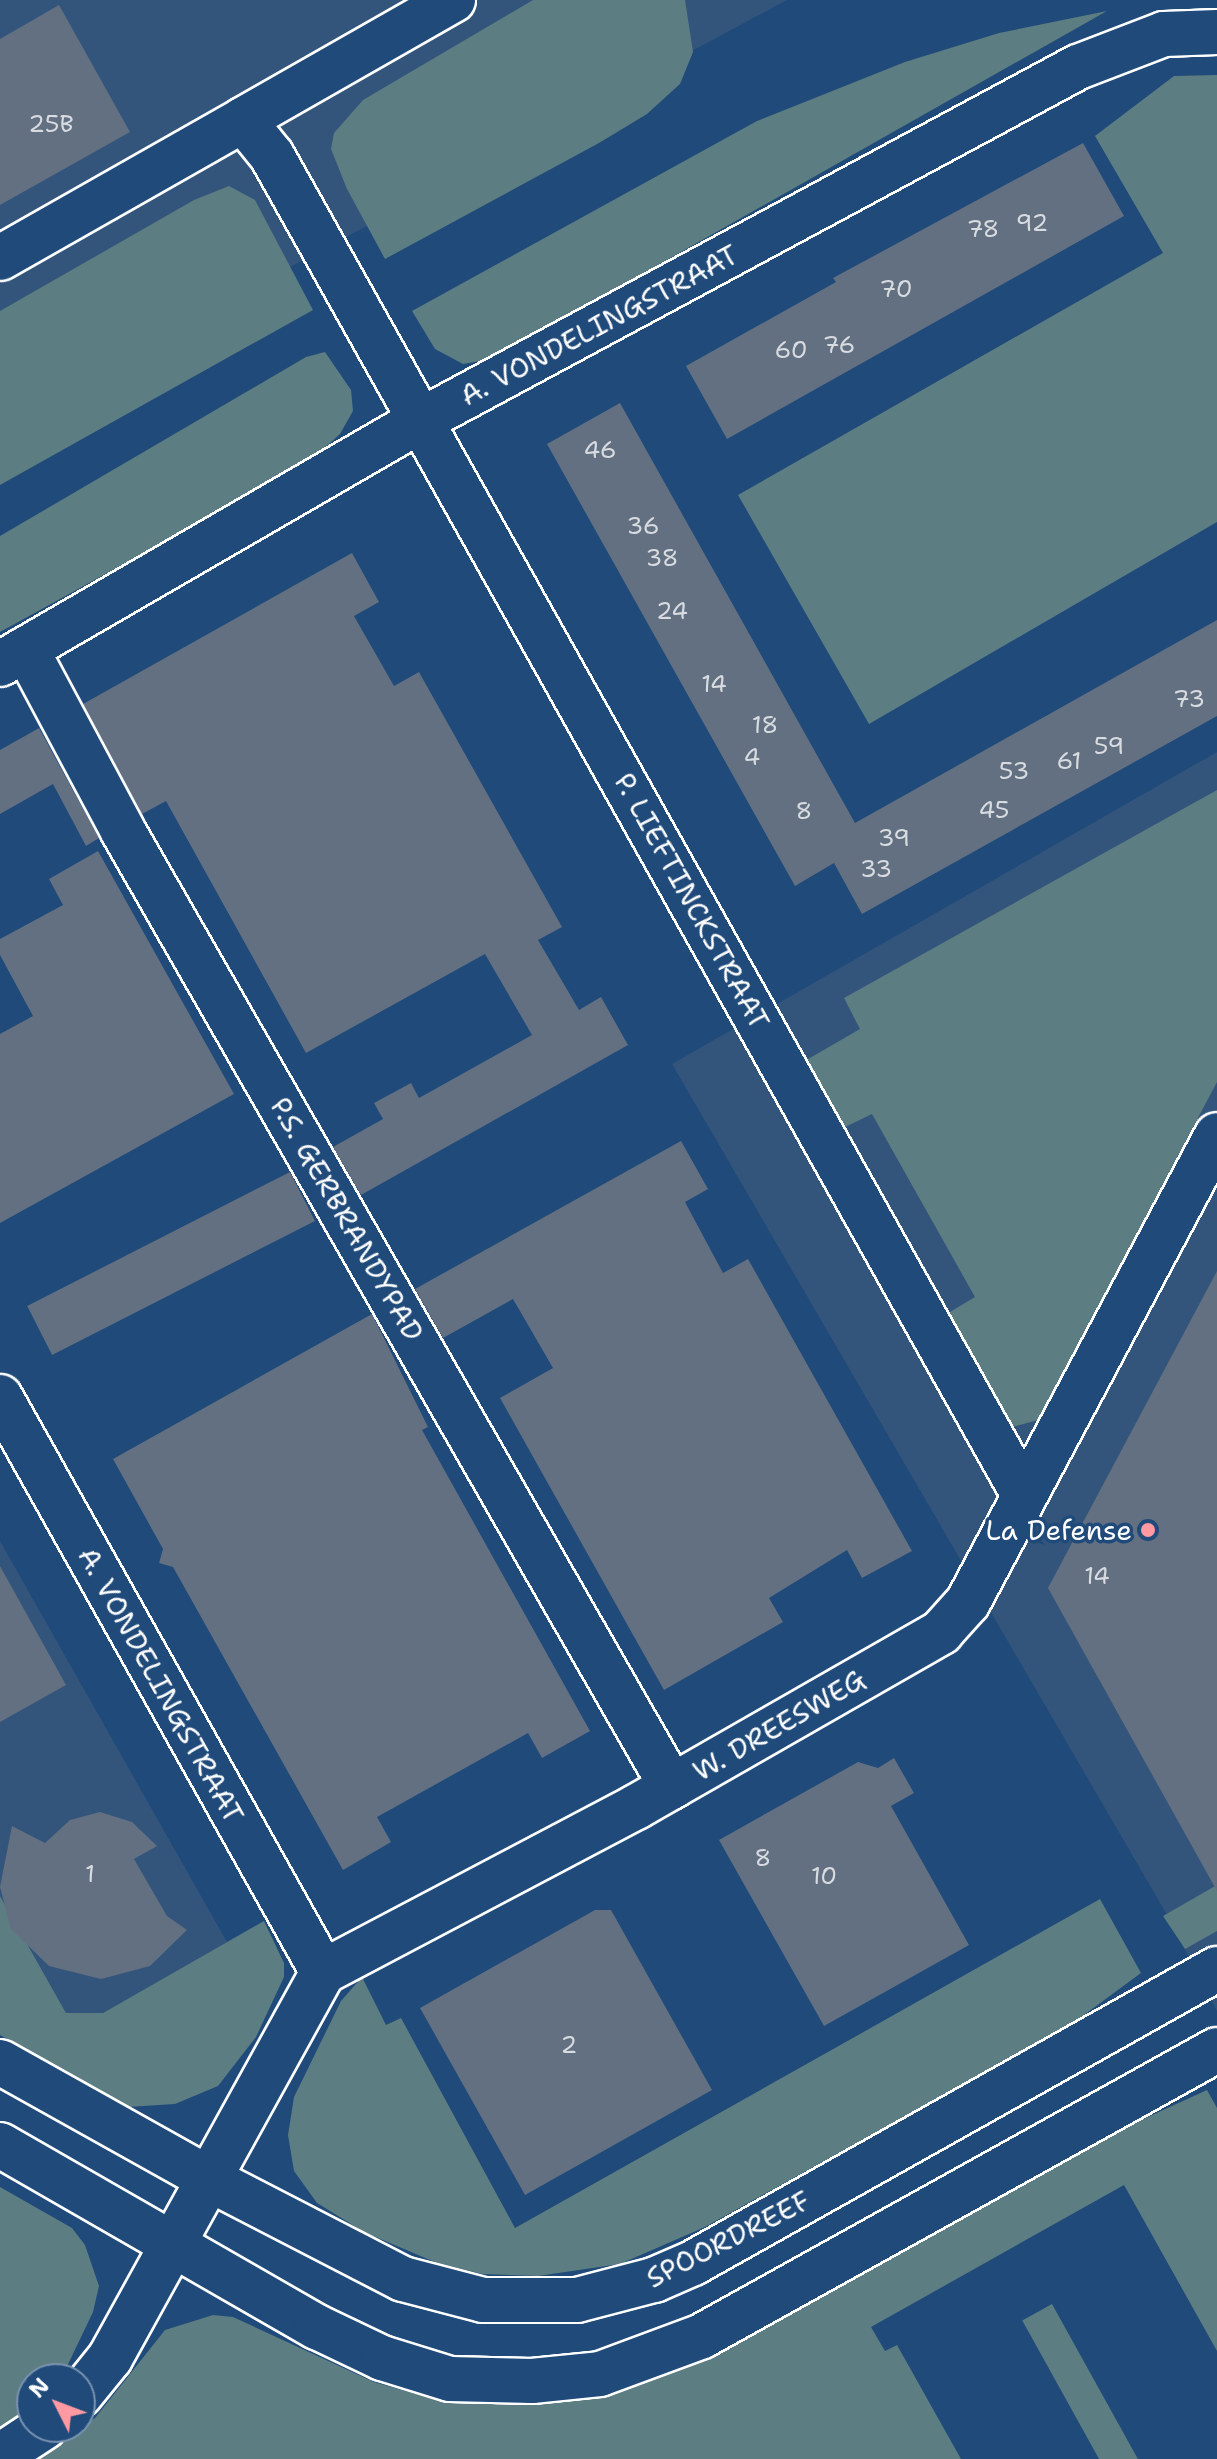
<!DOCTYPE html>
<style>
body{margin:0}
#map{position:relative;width:1217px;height:2459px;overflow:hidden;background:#1f4a7a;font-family:"Shantell Sans",sans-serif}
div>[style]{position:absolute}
.built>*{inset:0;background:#33557c}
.green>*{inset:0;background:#5c7d81;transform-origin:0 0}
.building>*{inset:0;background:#627081;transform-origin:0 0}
.roads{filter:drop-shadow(2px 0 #fff) drop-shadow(-2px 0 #fff) drop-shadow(0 2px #fff) drop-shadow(0 -2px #fff)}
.minor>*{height:44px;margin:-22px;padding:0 22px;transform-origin:22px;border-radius:22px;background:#1f4a7a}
.major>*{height:44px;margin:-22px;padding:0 22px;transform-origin:22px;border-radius:22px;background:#1f4a7a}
.dots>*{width:22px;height:22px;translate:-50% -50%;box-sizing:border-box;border:4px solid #1f4a7a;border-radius:50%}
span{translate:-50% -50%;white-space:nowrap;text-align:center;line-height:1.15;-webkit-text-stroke:7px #1f4a7a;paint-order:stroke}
.number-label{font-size:24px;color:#d8dbe0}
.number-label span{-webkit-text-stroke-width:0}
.street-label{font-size:28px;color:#fff}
.poi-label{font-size:28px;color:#fff}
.right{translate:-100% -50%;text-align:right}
.north{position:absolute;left:16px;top:2363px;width:80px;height:80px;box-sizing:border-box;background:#1f4a7a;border:2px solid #7992af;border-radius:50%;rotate:312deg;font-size:22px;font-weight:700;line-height:32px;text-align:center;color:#fff}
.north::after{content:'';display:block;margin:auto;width:28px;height:36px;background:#ff9aa2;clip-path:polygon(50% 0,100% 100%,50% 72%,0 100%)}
</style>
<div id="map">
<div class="built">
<i style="clip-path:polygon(0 0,787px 0,0 423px)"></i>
<i style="clip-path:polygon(1217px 752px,1217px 2011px,1166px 1913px,672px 1064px)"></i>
<i style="clip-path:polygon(0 1541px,227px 1942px,103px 2013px,66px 2013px,0 1896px)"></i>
</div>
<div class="green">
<i style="clip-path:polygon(533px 0,685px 0,693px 52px,680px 84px,647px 114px,599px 143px,385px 259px,347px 189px,331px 149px,334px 133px,363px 100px)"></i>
<i style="clip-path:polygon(1107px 11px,492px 359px,463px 364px,435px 349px,412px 311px,757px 121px,905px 62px,999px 33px)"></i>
<i style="clip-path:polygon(1217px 75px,1217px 522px,869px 724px,738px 495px,1163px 253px,1095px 136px,1174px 76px)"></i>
<i style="clip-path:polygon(229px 186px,255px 200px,313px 310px,0 485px,0 311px,194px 200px)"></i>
<i style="clip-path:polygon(325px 352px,351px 390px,353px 411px,340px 434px,309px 462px,0 632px,0 536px,306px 357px)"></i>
<i style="clip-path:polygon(1217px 790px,1217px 1082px,1038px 1420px,1009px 1428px,945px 1315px,975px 1297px,872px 1114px,839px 1130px,796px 1066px,860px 1029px,844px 998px)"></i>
<i style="clip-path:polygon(1217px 1885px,1217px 1931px,1185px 1949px,1163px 1916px)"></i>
<i style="clip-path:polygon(0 1896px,66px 2013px,103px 2013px,264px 1921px,284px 1963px,284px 1977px,256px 2037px,218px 2086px,175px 2104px,127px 2107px,0 2035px)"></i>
<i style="clip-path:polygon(1100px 1899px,1141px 1973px,1073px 2023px,705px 2227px,620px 2264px,538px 2276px,482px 2274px,437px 2263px,364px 2232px,317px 2203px,294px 2171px,288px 2135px,294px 2097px,341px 2001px,362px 1977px,386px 2025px,401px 2018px,515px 2228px)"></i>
<i style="clip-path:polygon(1207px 2090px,1217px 2108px,1217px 2351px,1124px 2185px,871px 2327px,885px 2351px,897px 2345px,961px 2459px,31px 2459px,95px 2418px,165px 2330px,213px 2315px,233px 2317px,374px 2382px,437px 2400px,532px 2405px,617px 2393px,739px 2343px,1128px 2126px)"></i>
<i style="clip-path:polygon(0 2187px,72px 2228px,85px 2245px,99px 2286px,93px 2312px,61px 2379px,32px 2379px,32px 2410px,0 2427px)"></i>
<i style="left:1052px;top:2304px;width:178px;height:34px;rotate:61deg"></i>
</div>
<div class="building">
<i style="clip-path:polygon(59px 5px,130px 132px,0 205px,0 39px)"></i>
<i style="clip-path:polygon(1083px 143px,1124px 216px,727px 439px,686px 366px,836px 282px,833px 278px)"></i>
<i style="clip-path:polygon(620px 403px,855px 823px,1217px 620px,1217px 716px,862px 914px,834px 863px,795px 886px,547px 444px)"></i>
<i style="clip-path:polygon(352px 553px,379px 602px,354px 616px,394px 686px,419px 672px,562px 927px,538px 940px,579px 1010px,601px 997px,628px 1045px,361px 1195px,333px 1147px,383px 1119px,374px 1103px,411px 1083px,419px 1098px,532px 1035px,485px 954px,306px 1053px,166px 801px,142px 814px,83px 704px)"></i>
<i style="clip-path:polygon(39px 728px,99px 838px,86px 846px,53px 784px,0 814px,0 750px)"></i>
<i style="clip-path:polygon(98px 851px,234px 1094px,0 1223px,0 1034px,33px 1016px,0 955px,0 939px,63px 905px,49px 879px)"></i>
<i style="clip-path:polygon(681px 1141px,708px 1189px,685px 1202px,723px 1273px,748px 1259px,912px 1551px,862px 1578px,847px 1550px,769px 1598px,783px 1622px,664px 1690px,500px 1398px,553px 1368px,513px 1299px,443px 1338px,415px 1289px)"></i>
<i style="left:290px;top:1172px;width:55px;height:295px;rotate:63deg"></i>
<i style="clip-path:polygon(1217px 1271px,1217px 1891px,1048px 1588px)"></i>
<i style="clip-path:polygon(372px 1314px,428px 1427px,422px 1430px,590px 1731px,542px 1758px,528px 1733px,377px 1817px,391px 1842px,343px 1870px,173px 1567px,159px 1563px,163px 1549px,113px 1459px)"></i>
<i style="clip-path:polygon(0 1566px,66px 1685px,0 1722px)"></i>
<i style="clip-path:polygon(894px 1758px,914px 1793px,891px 1806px,969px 1945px,824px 2026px,719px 1840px,858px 1762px,878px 1768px)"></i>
<i style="clip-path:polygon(100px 1812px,132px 1822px,157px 1846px,134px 1859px,167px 1916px,187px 1930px,150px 1966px,101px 1979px,49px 1966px,11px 1929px,0 1887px,12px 1826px,45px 1843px,70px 1820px)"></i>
<i style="clip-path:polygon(595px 1910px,611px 1910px,712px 2090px,525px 2195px,420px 2008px)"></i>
</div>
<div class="roads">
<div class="minor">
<i style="left:453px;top:0;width:242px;rotate:150.3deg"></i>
<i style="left:243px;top:120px;width:46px;rotate:51.1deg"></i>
<i style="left:272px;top:156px;width:1536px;rotate:60.68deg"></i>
<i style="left:0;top:258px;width:279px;rotate:-29.6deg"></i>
<i style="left:26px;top:649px;width:206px;rotate:61.9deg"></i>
<i style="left:123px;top:831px;width:1102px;rotate:60.13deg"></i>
<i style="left:0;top:664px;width:485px;rotate:-30.1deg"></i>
<i style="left:420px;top:421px;width:747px;rotate:-28.28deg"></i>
<i style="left:1078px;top:67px;width:92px;rotate:-21deg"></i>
<i style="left:1164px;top:34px;width:53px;rotate:-2.2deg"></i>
<i style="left:0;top:1397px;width:660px;rotate:60.68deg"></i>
<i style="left:80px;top:2395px;width:48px;rotate:-51deg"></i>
<i style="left:110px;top:2358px;width:441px;rotate:-61.1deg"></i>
<i style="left:323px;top:1972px;width:354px;rotate:-27.8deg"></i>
<i style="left:636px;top:1807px;width:352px;rotate:-29.8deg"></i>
<i style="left:941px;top:1632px;width:40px;rotate:-48deg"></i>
<i style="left:968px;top:1602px;width:529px;rotate:-61.93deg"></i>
<i style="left:0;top:2456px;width:53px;rotate:-33.4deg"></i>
</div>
<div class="major">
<i style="left:0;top:2062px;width:240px;rotate:29.2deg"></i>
<i style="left:209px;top:2179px;width:218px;rotate:27.3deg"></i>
<i style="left:403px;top:2279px;width:83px;rotate:14.7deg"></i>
<i style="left:483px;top:2300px;width:94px"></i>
<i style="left:577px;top:2300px;width:80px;rotate:-14.6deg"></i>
<i style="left:654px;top:2280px;width:43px;rotate:-23.6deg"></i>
<i style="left:693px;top:2263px;width:601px;rotate:-29.3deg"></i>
<i style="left:0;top:2145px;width:366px;rotate:29.9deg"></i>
<i style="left:317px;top:2327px;width:72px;rotate:25.5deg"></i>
<i style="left:382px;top:2358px;width:71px;rotate:17.2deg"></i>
<i style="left:450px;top:2379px;width:82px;rotate:1.4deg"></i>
<i style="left:532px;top:2381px;width:68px;rotate:-5.9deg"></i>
<i style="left:600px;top:2374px;width:109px;rotate:-20.4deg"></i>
<i style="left:702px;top:2336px;width:589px;rotate:-29.05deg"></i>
</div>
</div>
<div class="dots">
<i style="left:1148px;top:1530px;background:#ff9aa2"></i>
</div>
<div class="number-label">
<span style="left:51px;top:125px">25B</span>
<span style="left:1032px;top:224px">92</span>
<span style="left:983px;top:230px">78</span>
<span style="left:896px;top:290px">70</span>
<span style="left:839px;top:346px">76</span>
<span style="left:791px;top:351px">60</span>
<span style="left:600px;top:451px">46</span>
<span style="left:643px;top:527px">36</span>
<span style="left:662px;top:559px">38</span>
<span style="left:672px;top:612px">24</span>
<span style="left:714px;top:685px">14</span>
<span style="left:1189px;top:700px">73</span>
<span style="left:765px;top:726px">18</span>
<span style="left:1109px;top:747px">59</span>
<span style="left:752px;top:758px">4</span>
<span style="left:1069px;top:762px">61</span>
<span style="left:1014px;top:772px">53</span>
<span style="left:994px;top:811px">45</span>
<span style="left:804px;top:812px">8</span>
<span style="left:894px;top:839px">39</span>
<span style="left:876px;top:870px">33</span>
<span style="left:1097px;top:1577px">14</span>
<span style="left:763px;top:1859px">8</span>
<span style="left:90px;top:1875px">1</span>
<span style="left:824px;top:1877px">10</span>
<span style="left:569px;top:2046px">2</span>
</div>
<div class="street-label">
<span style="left:599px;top:325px;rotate:-28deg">A. VONDELINGSTRAAT</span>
<span style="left:692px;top:901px;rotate:61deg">P. LIEFTINCKSTRAAT</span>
<span style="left:347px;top:1219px;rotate:60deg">P.S. GERBRANDYPAD</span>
<span style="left:161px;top:1685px;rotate:61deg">A. VONDELINGSTRAAT</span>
<span style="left:779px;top:1725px;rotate:-30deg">W. DREESWEG</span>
<span style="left:728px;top:2239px;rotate:-27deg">SPOORDREEF</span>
</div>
<div class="poi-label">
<span class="right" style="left:1132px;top:1530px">La Defense</span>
</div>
<div class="north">N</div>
</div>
